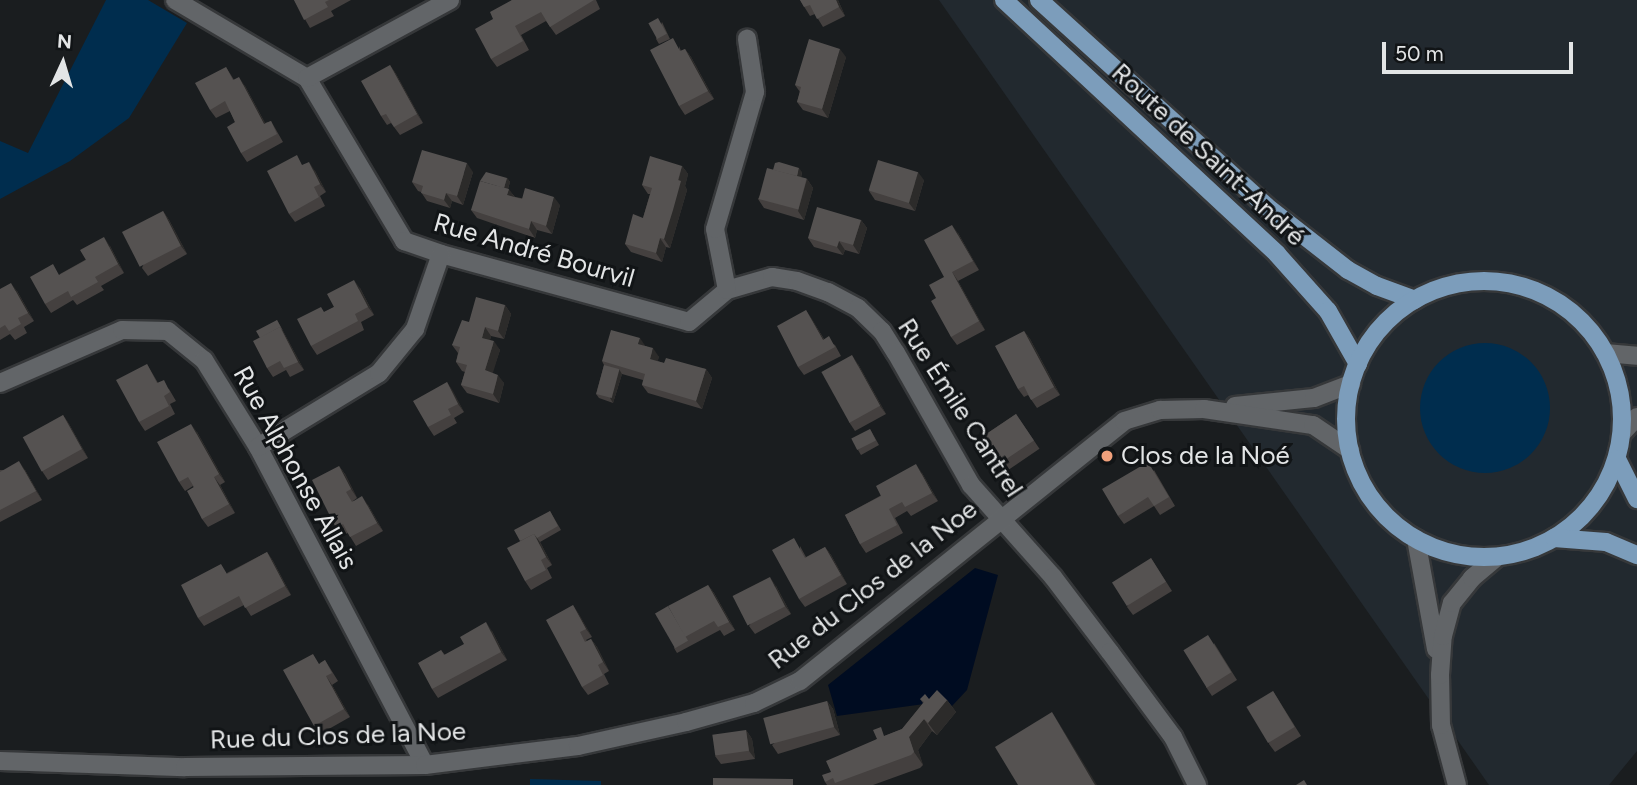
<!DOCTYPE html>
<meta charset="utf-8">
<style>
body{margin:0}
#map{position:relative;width:1637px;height:785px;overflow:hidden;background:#1a1d1f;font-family:Figtree,sans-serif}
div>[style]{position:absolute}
.built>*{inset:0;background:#22292f}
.green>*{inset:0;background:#002d4e}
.round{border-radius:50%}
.water>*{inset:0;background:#000c21}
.roads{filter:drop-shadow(2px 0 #36383a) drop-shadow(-2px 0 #36383a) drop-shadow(0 2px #36383a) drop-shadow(0 -2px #36383a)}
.minor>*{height:18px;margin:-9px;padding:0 9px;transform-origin:9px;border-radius:9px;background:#626568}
.major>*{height:18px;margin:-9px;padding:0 9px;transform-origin:9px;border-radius:9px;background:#7c9dbb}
.major>.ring{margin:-9px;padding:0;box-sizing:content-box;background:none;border:18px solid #7c9dbb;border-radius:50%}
.wall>*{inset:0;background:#44403f;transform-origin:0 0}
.shaded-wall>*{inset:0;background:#2c2b2a}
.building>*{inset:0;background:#555251;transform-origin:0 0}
.dots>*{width:19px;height:19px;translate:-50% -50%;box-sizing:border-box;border:4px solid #111416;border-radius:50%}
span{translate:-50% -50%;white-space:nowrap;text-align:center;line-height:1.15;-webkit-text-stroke:6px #111416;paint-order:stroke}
.street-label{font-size:26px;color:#e3e5e6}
.poi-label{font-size:26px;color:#e3e5e6}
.left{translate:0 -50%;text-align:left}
.north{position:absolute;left:28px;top:28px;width:70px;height:70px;-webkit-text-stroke:5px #111416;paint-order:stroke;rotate:4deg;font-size:19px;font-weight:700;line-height:28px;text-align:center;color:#e3e5e6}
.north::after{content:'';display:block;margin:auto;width:24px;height:32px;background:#e3e5e6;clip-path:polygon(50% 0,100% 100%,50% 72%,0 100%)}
.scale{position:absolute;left:1382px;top:42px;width:191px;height:32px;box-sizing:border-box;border:4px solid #e3e5e6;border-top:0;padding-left:9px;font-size:21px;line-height:24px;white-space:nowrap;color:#e3e5e6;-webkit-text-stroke:5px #111416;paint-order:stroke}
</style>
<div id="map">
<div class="built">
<i style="clip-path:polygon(939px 0,1637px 0,1637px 751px,1609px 785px,1489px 785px)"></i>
</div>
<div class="green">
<i style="clip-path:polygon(106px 0,148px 0,187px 23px,129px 118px,70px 161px,0 199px,0 141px,28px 153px)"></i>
<i class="round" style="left:1420px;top:343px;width:130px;height:130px"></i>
<i style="clip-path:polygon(530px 779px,601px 781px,601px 785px,530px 785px)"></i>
</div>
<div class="water">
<i style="clip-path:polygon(975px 568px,998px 575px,967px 690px,952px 706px,946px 701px,837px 716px,828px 685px)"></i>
</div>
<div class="roads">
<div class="minor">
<i style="left:175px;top:0;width:153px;rotate:30.6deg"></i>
<i style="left:307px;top:78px;width:190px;rotate:59.2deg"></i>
<i style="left:404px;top:241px;width:39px;rotate:19deg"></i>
<i style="left:441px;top:254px;width:257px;rotate:15.3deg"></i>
<i style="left:689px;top:322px;width:50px;rotate:-40.1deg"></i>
<i style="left:727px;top:290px;width:47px;rotate:-16.1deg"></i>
<i style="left:772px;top:277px;width:25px;rotate:9deg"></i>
<i style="left:797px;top:281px;width:33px;rotate:20deg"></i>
<i style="left:828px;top:292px;width:34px;rotate:28deg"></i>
<i style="left:858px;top:308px;width:33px;rotate:44deg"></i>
<i style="left:882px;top:331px;width:26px;rotate:58deg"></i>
<i style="left:896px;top:353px;width:152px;rotate:60.4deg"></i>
<i style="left:971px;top:485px;width:123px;rotate:48.3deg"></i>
<i style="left:1053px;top:577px;width:94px;rotate:52.8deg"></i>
<i style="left:1110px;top:652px;width:106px;rotate:53.5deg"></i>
<i style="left:1173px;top:737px;width:54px;rotate:63.4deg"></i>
<i style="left:307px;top:78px;width:163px;rotate:-28.6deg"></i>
<i style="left:727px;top:290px;width:62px;rotate:-101.1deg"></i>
<i style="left:715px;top:229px;width:143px;rotate:-73.7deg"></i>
<i style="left:755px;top:92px;width:54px;rotate:-98.6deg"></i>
<i style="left:1605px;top:353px;width:32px;rotate:5deg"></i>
<i style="left:0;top:383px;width:133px;rotate:-23.5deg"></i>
<i style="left:122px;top:330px;width:46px;rotate:1.2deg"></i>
<i style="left:168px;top:331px;width:46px;rotate:38.9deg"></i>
<i style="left:204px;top:360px;width:102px;rotate:58.2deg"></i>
<i style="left:258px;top:447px;width:359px;rotate:62.3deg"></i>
<i style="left:1235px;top:406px;width:79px;rotate:-5.8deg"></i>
<i style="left:1314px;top:398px;width:40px;rotate:-21deg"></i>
<i style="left:1622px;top:433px;width:22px;rotate:-47deg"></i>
<i style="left:258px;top:447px;width:142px;rotate:-31.4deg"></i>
<i style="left:379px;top:373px;width:57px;rotate:-50.7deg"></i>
<i style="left:415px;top:329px;width:79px;rotate:-70.9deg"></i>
<i style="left:1416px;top:539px;width:112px;rotate:79.7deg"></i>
<i style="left:0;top:761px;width:185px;rotate:1.9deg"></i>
<i style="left:185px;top:767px;width:240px;rotate:-0.5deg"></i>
<i style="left:425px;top:765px;width:154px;rotate:-7.1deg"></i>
<i style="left:578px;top:746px;width:111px;rotate:-12.5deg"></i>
<i style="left:686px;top:722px;width:71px;rotate:-15.6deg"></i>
<i style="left:754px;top:703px;width:51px;rotate:-25.6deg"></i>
<i style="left:800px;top:681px;width:415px;rotate:-38.7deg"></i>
<i style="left:1124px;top:421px;width:38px;rotate:-17deg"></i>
<i style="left:1160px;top:410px;width:44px;rotate:-1.3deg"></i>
<i style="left:1204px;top:409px;width:110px;rotate:8.4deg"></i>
<i style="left:1313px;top:425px;width:45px;rotate:34deg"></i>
<i style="left:1457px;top:785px;width:62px;rotate:-104.9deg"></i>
<i style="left:1441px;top:725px;width:50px;rotate:-91.1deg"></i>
<i style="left:1440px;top:675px;width:39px;rotate:-86deg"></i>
<i style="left:1443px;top:636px;width:34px;rotate:-75deg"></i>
<i style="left:1452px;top:603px;width:32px;rotate:-51deg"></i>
<i style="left:1472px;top:578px;width:33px;rotate:-40deg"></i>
</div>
<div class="major">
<i style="left:1004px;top:0;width:373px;rotate:42.9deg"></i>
<i style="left:1277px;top:254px;width:76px;rotate:48.2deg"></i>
<i style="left:1328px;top:311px;width:61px;rotate:60.5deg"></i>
<i style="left:1039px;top:0;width:307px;rotate:42.2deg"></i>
<i style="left:1266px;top:206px;width:104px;rotate:38deg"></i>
<i style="left:1348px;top:270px;width:33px;rotate:29deg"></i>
<i style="left:1377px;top:286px;width:40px;rotate:20.2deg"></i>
<i class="ring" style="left:1346px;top:281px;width:258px;height:258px"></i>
<i style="left:1617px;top:459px;width:45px;rotate:63.4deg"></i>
<i style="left:1554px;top:538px;width:52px;rotate:4.4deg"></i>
<i style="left:1606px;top:542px;width:34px;rotate:23deg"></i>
</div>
</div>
<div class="wall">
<i style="clip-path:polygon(294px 0,351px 0,331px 11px,334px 16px,310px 28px)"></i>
<i style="clip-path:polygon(512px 0,596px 0,600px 9px,556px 35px,546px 21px,521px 35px,529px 50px,497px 67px,491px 59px,493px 19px)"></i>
<i style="clip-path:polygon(800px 0,838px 0,845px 16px,823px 27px,815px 14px,810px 16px)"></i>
<i style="clip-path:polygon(662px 22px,670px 39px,659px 44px,656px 39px)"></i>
<i style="clip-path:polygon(679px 46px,681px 51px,685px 49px,691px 57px,714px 99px,685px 115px,679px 106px)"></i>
<i style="clip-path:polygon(846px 57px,828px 118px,803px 110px,797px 102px,800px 92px,795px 85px)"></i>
<i style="clip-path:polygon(390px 65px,396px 74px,423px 123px,400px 135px,391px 123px,387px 125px,381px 116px)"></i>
<i style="clip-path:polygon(226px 67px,234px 80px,245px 86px,265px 123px,271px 121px,283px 142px,247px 162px,241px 153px,235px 122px,230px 111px,216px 118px,210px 110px)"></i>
<i style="clip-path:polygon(303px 165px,315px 171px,326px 192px,320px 196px,325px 206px,295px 222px,289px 214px)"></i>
<i style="clip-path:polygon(682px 166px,688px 174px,685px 186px,687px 190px,670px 248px,666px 247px,662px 262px,631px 252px,625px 244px,643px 218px,650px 194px,648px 194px,642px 185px)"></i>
<i style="clip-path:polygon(773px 170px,802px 172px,801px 178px,807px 179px,813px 188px,804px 220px,764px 208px,758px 199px)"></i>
<i style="clip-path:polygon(473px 172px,463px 205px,452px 201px,450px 208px,427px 201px,421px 192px,418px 191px,412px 182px)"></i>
<i style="clip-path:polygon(507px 178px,510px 182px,508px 189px,515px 197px,560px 205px,552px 234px,537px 230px,535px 238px,477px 218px,471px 210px)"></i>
<i style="clip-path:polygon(924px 180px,915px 211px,875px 200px,869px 191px)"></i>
<i style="clip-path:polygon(163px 211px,169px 220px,187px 254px,148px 276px,142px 268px)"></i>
<i style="clip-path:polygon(861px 220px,867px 228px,859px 254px,845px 250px,843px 255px,814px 247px,808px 238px)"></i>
<i style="clip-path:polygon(958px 233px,979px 270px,958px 281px,985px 330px,957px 345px,951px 337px,944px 277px)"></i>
<i style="clip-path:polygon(110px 246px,124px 273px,101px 286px,104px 290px,77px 305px,73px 300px,51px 313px,45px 304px,60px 274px)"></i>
<i style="clip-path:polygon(360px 288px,374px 315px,361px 322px,364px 330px,317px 355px,311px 346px,324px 312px,334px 307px)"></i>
<i style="clip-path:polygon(0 289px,17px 291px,34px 321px,24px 327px,27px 333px,15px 340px,10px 334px,0 340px)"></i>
<i style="clip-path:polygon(505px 305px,511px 314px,504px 339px,491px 336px,490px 340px,500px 350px,492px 373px,504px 383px,499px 403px,467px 393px,461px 385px,465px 372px,462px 371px,456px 362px,458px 353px,452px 345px,469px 322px)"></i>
<i style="clip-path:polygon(806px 310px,824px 339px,835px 345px,841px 356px,804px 375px,798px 367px)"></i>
<i style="clip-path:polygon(277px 320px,304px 370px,290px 377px,286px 370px,273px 377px,267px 368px,260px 338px)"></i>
<i style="clip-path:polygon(1024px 331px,1030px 339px,1060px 395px,1037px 408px,1028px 395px,1024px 397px,1018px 389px)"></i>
<i style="clip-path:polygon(646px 346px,659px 357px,657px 361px,664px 363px,706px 369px,712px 378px,702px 409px,648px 393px,642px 385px,643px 380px,622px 374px,613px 403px,599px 398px,596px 394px,604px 365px,602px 361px)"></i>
<i style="clip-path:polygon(147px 364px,158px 383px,169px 389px,176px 401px,170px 404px,175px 414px,145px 431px,139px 422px)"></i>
<i style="clip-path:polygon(858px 364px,886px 414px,855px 431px,849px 422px)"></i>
<i style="clip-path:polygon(447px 382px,464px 412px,454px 418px,457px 423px,434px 436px,428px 427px)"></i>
<i style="left:1016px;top:414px;width:42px;height:39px;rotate:56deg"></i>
<i style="clip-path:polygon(63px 415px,69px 424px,88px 458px,48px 480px,42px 471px)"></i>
<i style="clip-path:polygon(870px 429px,879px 445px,861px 455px,858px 450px)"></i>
<i style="clip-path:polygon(197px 432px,225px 482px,220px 485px,235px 513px,208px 527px,202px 519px,193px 486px,185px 491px,179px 482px)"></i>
<i style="clip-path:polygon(339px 466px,345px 474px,357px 498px,353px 501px,368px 505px,383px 531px,356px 546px,348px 533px,342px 536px,336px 528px)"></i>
<i style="clip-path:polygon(0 470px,25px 470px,42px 500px,0 522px)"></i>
<i style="clip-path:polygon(1154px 470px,1175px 506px,1160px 515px,1154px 506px,1124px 524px,1118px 516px)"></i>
<i style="clip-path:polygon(922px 473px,938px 501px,911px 516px,907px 511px,895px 518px,903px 533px,866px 553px,860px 544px,845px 515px)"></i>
<i style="clip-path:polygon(550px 511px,561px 530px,540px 542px,552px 565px,547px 568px,552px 578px,531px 590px,525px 581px,520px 541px)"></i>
<i style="clip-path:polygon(800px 546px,806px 557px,825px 547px,831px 555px,847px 584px,805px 607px,799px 599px)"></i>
<i style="clip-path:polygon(267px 552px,273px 561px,291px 595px,251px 616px,244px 605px,204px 626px,198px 618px,227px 573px)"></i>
<i style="clip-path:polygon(1151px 558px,1172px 591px,1133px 615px,1127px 607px)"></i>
<i style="clip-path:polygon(708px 585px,714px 593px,735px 630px,724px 636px,720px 630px,677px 653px,674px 648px)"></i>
<i style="clip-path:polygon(776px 586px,791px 614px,755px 634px,749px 626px)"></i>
<i style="clip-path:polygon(573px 605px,592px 637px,586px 640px,587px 641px,591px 639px,597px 647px,609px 671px,604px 674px,609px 684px,588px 695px,582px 687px)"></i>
<i style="clip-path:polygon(492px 631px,507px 660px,438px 698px,432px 689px,441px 650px,445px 655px)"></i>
<i style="clip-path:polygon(1214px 643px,1237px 680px,1212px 696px,1206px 687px)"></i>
<i style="clip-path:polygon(325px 660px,338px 681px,332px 685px,350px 717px,320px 734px,314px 726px,320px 663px)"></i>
<i style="clip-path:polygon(1273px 691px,1301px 736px,1275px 752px,1269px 744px)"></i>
<i style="clip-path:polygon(920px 699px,947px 700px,956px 712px,937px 735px,932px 731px,918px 750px,923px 765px,920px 768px,873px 785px,827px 785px,825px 782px,831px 772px,877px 739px,902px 729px,923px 703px)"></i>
<i style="clip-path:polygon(827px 701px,833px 709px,840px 735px,778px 754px,772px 745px)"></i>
<i style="clip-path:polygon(746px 730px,752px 739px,755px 759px,721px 764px,715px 756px)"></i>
</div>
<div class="shaded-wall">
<i style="clip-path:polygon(836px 0,838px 0,845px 16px,839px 7px)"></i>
<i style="clip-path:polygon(685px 49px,691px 57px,714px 99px,708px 91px)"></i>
<i style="clip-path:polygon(840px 49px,846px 57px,828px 118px,822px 109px)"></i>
<i style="clip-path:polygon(390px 65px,396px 74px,423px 123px,417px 114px)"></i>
<i style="clip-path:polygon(239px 77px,245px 86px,270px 132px,264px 124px)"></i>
<i style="clip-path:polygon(309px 162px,315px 171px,326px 192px,320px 184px)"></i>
<i style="clip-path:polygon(467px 163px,473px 172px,463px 205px,457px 196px)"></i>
<i style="clip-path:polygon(682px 166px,688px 174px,685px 186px,687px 190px,670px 248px,664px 239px)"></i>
<i style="clip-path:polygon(799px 168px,802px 172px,799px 184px,796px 180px)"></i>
<i style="clip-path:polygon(918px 172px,924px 180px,915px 211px,909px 203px)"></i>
<i style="clip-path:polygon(507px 178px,510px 182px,506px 195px,503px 191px)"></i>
<i style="clip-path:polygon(807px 179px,813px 188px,804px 220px,798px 211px)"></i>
<i style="clip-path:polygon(509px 189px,515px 198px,507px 195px)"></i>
<i style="clip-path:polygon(446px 193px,452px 201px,450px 208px,444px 200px)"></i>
<i style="clip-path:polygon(554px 197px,560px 205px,552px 234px,546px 226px)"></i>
<i style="clip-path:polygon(163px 211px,169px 220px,187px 254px,181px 246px)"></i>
<i style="clip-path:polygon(861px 220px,867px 228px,859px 254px,853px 245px)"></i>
<i style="clip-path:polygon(531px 221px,537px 230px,535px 238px,529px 229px)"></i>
<i style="clip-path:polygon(952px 225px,958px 233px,979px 270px,973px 261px)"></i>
<i style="clip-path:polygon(104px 237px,110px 246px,124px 273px,118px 264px)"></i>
<i style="clip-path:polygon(660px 238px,666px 247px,662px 262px,656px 253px)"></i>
<i style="clip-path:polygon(839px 241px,845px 250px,843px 255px,837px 247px)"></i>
<i style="clip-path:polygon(952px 272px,958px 281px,985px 330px,979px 321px)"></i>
<i style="clip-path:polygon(354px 280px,360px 288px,374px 315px,368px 307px)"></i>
<i style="clip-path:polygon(11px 283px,17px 291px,34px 321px,28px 313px)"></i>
<i style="clip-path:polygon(505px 305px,511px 314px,504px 339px,498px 331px)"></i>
<i style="clip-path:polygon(806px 310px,812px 319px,829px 348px,823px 340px)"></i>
<i style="clip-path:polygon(277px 320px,280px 325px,304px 370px,298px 362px)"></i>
<i style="clip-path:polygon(485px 327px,491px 336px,488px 347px,482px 338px)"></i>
<i style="clip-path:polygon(1024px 331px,1030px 339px,1060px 395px,1054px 387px)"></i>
<i style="clip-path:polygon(640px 338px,646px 347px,638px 344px)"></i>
<i style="clip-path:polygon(494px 341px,500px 350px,491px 379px,485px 370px)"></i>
<i style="clip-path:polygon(653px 348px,659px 357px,656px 368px,650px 359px)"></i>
<i style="clip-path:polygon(852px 355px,858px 364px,886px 414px,880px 406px)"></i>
<i style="clip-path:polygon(619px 369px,622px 374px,613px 403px,610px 398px)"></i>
<i style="clip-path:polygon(706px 369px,712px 378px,702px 409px,696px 401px)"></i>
<i style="clip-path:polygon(498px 375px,504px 383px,499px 403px,493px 394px)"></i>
<i style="clip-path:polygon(447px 382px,453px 391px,464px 412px,458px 404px)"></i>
<i style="clip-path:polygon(63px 415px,69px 424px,88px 458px,82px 449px)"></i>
<i style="clip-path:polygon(191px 424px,197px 432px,225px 482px,219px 474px)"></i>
<i style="clip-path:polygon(19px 461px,25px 470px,42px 500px,36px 491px)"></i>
<i style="clip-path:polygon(916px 464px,922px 473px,938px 501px,932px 493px)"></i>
<i style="clip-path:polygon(339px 466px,345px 474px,357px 498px,351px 489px)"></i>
<i style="clip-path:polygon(214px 477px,220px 485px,235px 513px,229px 504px)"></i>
<i style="clip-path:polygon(362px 496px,368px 505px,383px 531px,377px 523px)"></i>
<i style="clip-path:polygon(534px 534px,540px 542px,552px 565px,546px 557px)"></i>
<i style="clip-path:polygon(825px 547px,831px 555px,847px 584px,841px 575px)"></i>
<i style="clip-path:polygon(267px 552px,273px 561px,291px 595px,285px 586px)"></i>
<i style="clip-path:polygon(770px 577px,776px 586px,791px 614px,785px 606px)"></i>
<i style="clip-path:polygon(708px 585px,714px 593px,735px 630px,729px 622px)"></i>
<i style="clip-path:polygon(573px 605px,579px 614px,592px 637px,586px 629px)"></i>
<i style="clip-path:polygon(486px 622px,492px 631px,507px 660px,501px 652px)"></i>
<i style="clip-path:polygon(591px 639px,597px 647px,609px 671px,603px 662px)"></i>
<i style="clip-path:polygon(326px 676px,332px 685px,350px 717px,344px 709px)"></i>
<i style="clip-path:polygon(947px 700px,956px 712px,937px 735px,928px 723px)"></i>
<i style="clip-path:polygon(827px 701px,833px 709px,840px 735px,834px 727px)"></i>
<i style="clip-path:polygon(1052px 712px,1062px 728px,1097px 785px,1095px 785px)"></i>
<i style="clip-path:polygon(924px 719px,932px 731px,918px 750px,923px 765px,914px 752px,909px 737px)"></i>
<i style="clip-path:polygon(746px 730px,752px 739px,755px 759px,749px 751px)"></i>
</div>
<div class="building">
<i style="clip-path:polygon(294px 0,329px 0,325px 2px,328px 7px,304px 20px)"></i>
<i style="clip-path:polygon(512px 0,594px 0,550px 27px,541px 12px,515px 26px,523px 41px,491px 59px,475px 29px,493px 19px,490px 12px)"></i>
<i style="clip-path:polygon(800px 0,836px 0,839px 7px,817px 19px,810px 5px,804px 7px)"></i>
<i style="left:658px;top:18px;width:18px;height:11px;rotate:61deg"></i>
<i style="clip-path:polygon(673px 38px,680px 51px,685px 49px,708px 91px,679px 106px,650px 50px)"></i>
<i style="clip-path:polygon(809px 39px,840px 49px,822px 109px,797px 102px,801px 87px,795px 85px)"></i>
<i style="clip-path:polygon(390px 65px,417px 114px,394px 127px,386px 114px,381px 116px,361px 81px)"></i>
<i style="clip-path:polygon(226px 67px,233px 80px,239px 77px,264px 124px,271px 121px,277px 134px,241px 153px,227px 127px,235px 122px,225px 101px,210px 110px,195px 83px)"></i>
<i style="clip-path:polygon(422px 150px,467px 163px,457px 196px,446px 193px,444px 200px,421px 193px,423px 186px,412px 182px)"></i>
<i style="clip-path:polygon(297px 155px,302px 165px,309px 162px,320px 184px,314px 187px,319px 197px,289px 214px,267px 171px)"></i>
<i style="clip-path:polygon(650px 156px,682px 166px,678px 180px,681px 181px,673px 210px,664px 239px,660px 238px,656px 253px,625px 244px,633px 214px,643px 218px,652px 188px,642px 185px)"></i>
<i style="left:878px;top:160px;width:42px;height:32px;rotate:17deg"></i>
<i style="clip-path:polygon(779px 162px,799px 168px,797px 176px,773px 170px,775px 163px)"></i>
<i style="left:767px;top:168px;width:41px;height:32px;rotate:15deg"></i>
<i style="clip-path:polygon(486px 172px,507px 178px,504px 188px,480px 181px)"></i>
<i style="clip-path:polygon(480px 181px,509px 189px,507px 195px,522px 199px,525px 188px,554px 197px,546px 226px,531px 221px,529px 229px,471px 210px)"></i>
<i style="clip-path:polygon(817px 207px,861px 220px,853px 245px,839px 241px,837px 247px,808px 238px)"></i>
<i style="left:163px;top:211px;width:39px;height:46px;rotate:63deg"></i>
<i style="clip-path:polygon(952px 225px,973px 261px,952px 272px,979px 321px,951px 337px,931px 301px,936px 298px,929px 285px,944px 277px,924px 240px)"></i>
<i style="clip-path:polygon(104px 237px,118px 264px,95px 277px,98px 282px,71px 297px,68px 291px,45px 304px,30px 277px,53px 264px,59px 275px,86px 260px,80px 250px)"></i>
<i style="clip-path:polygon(354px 280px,368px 307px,355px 314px,358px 321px,311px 346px,297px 319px,321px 307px,324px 312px,334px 307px,327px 294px)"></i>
<i style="clip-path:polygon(11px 283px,28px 313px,18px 318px,21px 324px,9px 331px,5px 325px,0 328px,0 289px)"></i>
<i style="clip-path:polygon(476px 297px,505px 305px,498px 331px,485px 327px,482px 338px,494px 341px,485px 370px,498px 375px,493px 394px,461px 385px,467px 365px,456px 362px,460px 347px,452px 345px,462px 320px,469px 322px)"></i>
<i style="clip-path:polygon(806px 310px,823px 340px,829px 336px,835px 347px,798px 367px,777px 326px)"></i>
<i style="clip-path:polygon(277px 320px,283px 331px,280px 327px,260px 338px,256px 331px)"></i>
<i style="clip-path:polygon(280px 327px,298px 362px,284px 368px,280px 361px,267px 368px,253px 341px)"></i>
<i style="clip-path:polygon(611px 330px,640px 338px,638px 344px,653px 348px,650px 359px,664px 363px,666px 358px,706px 369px,696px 401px,642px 385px,645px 374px,602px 361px)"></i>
<i style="clip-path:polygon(1024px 331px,1054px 387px,1031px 400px,1024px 386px,1018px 389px,995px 346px)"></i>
<i style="left:852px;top:355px;width:58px;height:35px;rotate:61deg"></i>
<i style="clip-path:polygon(147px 364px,157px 383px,164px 380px,170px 392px,164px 396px,169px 406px,139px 422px,116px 380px)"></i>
<i style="left:604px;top:365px;width:16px;height:30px;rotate:15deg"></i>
<i style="clip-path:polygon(447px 382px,458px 404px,448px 409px,451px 415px,428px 427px,413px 401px)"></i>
<i style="left:1016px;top:414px;width:32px;height:39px;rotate:56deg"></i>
<i style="left:63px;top:415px;width:39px;height:46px;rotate:61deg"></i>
<i style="clip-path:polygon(191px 424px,219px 474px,214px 477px,229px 504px,202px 519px,187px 491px,194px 487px,188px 477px,179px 482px,157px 442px)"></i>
<i style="left:870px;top:429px;width:13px;height:21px;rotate:63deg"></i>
<i style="clip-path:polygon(19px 461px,36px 491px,0 510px,0 472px)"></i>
<i style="clip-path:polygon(1148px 462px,1169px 497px,1154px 506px,1148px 497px,1118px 516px,1102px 489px)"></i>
<i style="clip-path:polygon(916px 464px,932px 493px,905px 507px,902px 502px,889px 509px,897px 525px,860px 544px,845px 515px,881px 496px,876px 486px)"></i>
<i style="clip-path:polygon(339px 466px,351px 489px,346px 492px,352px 502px,362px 496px,377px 523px,350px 537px,343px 524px,336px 528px,312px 480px)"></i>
<i style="clip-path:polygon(550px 511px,558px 526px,537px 538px,534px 534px,520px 541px,514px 530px)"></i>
<i style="clip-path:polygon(534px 534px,546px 557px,541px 560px,546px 570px,525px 581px,507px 548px)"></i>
<i style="clip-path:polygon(794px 538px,805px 558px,825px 547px,841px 575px,799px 599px,772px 550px)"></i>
<i style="clip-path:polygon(267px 552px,285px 586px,245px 608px,239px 596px,198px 618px,181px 585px,221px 564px,227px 574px)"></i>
<i style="left:1151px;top:558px;width:28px;height:46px;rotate:58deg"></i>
<i style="left:770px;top:577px;width:33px;height:42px;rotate:63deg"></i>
<i style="clip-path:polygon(708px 585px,729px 622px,718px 627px,714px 621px,685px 637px,668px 606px)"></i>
<i style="clip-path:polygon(573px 605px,586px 629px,580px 632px,585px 642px,591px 639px,603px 662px,598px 665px,603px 675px,582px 687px,546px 620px)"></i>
<i style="left:668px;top:606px;width:40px;height:15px;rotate:60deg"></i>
<i style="clip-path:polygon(486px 622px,501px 652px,432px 689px,418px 663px,441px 650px,444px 655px,464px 644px,460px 637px)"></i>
<i style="left:1208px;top:635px;width:44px;height:29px;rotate:58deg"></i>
<i style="clip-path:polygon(313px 654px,319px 664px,325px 660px,332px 673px,326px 676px,344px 709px,314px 726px,283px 670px)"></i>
<i style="clip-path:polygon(937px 690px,947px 700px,928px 723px,924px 719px,909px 737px,914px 752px,911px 755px,835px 783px,833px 778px,825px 782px,822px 775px,831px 772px,826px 761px,877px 739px,873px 730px,881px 727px,884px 736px,902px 729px,924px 702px,920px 699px,925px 694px,929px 699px)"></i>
<i style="left:1273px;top:691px;width:42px;height:31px;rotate:59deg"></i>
<i style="left:827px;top:701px;width:27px;height:66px;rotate:75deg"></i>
<i style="clip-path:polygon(1052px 712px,1095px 785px,1018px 785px,995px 747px)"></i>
<i style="left:746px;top:730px;width:21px;height:34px;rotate:82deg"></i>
<i style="clip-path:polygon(713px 778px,793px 779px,793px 785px,713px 785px)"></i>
<i style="clip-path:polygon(1304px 780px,1307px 785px,1296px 785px)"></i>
</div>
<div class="dots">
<i style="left:1107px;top:456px;background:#f1a17c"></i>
</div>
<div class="street-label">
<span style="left:1208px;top:155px;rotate:43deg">Route de Saint-André</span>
<span style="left:534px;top:251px;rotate:16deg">Rue André Bourvil</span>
<span style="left:960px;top:408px;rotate:57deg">Rue Émile Cantrel</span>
<span style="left:295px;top:468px;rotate:61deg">Rue Alphonse Allais</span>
<span style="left:873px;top:585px;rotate:-38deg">Rue du Clos de la Noe</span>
<span style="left:338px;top:736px;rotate:-2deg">Rue du Clos de la Noe</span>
</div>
<div class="poi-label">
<span class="left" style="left:1121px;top:456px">Clos de la Noé</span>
</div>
<div class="north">N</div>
<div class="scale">50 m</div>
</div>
